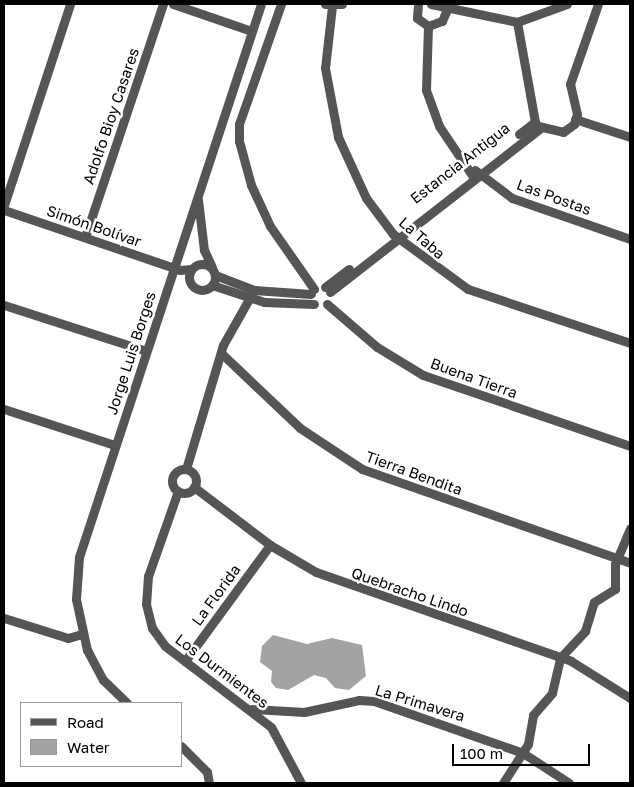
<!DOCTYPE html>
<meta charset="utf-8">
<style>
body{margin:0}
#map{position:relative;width:634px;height:787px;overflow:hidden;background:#fff;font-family:"Golos Text",sans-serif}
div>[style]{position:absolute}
.water>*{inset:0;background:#a3a3a3}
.minor>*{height:9px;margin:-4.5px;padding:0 4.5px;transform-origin:4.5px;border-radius:4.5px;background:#555}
.minor>.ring{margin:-4.5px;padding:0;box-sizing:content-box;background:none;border:9px solid #555;border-radius:50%}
span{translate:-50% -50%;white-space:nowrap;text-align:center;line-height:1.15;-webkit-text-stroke:5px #fff;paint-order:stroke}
.street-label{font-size:15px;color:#000}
.frame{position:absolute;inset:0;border:5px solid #000;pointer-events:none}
.legend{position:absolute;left:20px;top:702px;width:162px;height:65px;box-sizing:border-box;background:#fff;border:1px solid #999;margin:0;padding:6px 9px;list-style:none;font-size:15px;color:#000}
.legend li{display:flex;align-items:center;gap:10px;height:25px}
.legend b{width:25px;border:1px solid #999}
.scale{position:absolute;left:452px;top:744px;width:138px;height:22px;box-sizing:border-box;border:2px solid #000;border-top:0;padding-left:6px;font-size:15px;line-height:18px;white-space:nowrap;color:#000;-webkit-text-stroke:4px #fff;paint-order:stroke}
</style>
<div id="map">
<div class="water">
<i style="clip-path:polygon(273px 635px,307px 644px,332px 638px,362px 645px,366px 676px,349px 690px,335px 688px,326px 678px,314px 675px,288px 690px,276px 688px,271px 682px,272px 671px,260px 662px,262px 646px)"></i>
</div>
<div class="minor">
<i style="left:173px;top:4px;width:83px;rotate:18.9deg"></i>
<i style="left:281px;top:4px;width:127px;rotate:109.3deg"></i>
<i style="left:239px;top:124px;width:17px;rotate:90deg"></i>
<i style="left:239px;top:141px;width:46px;rotate:74.7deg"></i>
<i style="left:251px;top:185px;width:45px;rotate:65.1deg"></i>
<i style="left:270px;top:226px;width:77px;rotate:55.1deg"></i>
<i style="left:325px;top:4px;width:17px"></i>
<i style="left:418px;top:4px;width:14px;rotate:94deg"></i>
<i style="left:417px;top:18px;width:14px;rotate:36deg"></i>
<i style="left:428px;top:26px;width:15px;rotate:-20deg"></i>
<i style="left:442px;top:21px;width:15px;rotate:-67deg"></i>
<i style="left:431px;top:4px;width:88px;rotate:11.8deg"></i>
<i style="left:517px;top:22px;width:53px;rotate:-19.8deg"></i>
<i style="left:332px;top:6px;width:62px;rotate:96.4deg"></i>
<i style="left:325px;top:68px;width:70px;rotate:79.3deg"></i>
<i style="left:338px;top:137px;width:67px;rotate:65.3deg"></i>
<i style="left:366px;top:198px;width:45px;rotate:53.1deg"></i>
<i style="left:393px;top:234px;width:93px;rotate:36.3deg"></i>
<i style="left:468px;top:289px;width:171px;rotate:18.4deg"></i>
<i style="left:517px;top:22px;width:102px;rotate:79.8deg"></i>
<i style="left:428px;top:26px;width:64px;rotate:91.8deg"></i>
<i style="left:426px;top:90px;width:38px;rotate:70deg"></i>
<i style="left:439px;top:126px;width:63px;rotate:56.1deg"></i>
<i style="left:575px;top:119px;width:58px;rotate:18.1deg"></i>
<i style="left:538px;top:126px;width:26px;rotate:13deg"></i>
<i style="left:563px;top:132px;width:14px;rotate:-36deg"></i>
<i style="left:574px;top:124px;width:10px;rotate:-73deg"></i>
<i style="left:577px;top:114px;width:31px;rotate:-103deg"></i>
<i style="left:570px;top:84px;width:85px;rotate:-70.7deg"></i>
<i style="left:519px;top:134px;width:20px;rotate:-37deg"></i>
<i style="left:475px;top:170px;width:46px;rotate:37.1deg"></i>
<i style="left:512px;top:198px;width:125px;rotate:19.2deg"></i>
<i style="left:198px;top:200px;width:50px;rotate:83.2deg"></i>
<i style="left:204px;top:250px;width:19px;rotate:65deg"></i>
<i style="left:4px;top:205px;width:212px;rotate:-71.8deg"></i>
<i style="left:4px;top:210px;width:186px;rotate:18.8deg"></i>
<i style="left:180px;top:270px;width:11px;rotate:-5deg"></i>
<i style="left:85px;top:237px;width:246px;rotate:-71.5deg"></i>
<i class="ring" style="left:189px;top:264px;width:17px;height:17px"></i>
<i style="left:215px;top:275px;width:42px;rotate:21deg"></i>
<i style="left:254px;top:290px;width:57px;rotate:4deg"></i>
<i style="left:212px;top:285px;width:55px;rotate:18.1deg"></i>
<i style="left:264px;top:302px;width:50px;rotate:2.3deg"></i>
<i style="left:325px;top:287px;width:30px;rotate:-37deg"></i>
<i style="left:330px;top:292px;width:267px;rotate:-37.9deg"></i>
<i style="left:327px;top:304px;width:66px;rotate:40.7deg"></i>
<i style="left:377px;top:347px;width:54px;rotate:31.3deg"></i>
<i style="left:423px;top:375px;width:219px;rotate:18.9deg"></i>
<i style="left:4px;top:305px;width:149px;rotate:17.9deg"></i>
<i style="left:221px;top:353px;width:109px;rotate:43.5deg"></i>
<i style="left:300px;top:428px;width:74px;rotate:33.5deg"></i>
<i style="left:362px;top:469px;width:284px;rotate:19.3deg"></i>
<i style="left:4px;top:409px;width:117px;rotate:18deg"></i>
<i class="ring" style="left:172px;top:469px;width:15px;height:15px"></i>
<i style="left:186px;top:469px;width:129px;rotate:-73.4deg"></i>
<i style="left:223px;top:345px;width:63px;rotate:-60.6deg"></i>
<i style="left:194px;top:487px;width:96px;rotate:37.3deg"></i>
<i style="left:270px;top:545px;width:53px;rotate:30.4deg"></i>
<i style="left:316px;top:572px;width:270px;rotate:19.2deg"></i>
<i style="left:571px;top:661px;width:70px;rotate:32.1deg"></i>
<i style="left:178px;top:491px;width:90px;rotate:109.4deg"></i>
<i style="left:148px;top:576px;width:28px;rotate:94deg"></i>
<i style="left:146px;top:604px;width:25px;rotate:76deg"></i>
<i style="left:152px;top:628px;width:22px;rotate:54deg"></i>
<i style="left:165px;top:646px;width:133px;rotate:37.4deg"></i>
<i style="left:271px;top:727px;width:64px;rotate:61.8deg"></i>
<i style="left:4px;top:618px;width:67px;rotate:17.4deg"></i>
<i style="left:68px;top:638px;width:15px;rotate:-16deg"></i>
<i style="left:185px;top:661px;width:144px;rotate:-53.8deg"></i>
<i style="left:127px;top:703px;width:33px;rotate:-136deg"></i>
<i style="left:103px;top:680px;width:34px;rotate:-118deg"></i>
<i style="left:87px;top:650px;width:52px;rotate:-102.2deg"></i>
<i style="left:76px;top:599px;width:42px;rotate:-85.9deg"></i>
<i style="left:79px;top:557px;width:582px;rotate:-71.78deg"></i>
<i style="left:252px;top:709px;width:52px;rotate:3.3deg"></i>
<i style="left:304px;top:712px;width:56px;rotate:-12.3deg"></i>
<i style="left:359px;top:700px;width:15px;rotate:4deg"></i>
<i style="left:374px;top:701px;width:158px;rotate:19.2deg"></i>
<i style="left:523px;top:753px;width:55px;rotate:33.1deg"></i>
<i style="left:181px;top:746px;width:37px;rotate:45deg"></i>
<i style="left:207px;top:772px;width:11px;rotate:80deg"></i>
<i style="left:503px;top:783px;width:46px;rotate:-57.3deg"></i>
<i style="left:528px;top:744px;width:29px;rotate:-80deg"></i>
<i style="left:533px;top:715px;width:29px;rotate:-49deg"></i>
<i style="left:552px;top:693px;width:36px;rotate:-77deg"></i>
<i style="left:560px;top:658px;width:37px;rotate:-47deg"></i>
<i style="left:585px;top:631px;width:30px;rotate:-73deg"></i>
<i style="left:594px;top:602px;width:25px;rotate:-32deg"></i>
<i style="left:615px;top:589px;width:25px;rotate:-90deg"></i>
<i style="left:615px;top:564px;width:39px;rotate:-67deg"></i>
</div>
<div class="street-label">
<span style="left:111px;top:116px;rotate:-71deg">Adolfo Bioy Casares</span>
<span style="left:460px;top:163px;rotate:-38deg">Estancia Antigua</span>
<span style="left:554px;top:197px;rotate:20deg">Las Postas</span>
<span style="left:94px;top:226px;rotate:19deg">Simón Bolívar</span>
<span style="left:422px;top:238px;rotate:41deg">La Taba</span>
<span style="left:131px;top:353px;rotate:-72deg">Jorge Luis Borges</span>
<span style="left:474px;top:378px;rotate:20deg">Buena Tierra</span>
<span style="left:414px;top:473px;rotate:20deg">Tierra Bendita</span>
<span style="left:410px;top:592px;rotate:19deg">Quebracho Lindo</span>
<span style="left:216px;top:595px;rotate:-54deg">La Florida</span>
<span style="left:222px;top:671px;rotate:37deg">Los Durmientes</span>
<span style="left:420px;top:703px;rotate:17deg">La Primavera</span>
</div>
<div class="frame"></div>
<ul class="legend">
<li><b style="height:6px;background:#555"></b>Road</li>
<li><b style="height:14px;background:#a3a3a3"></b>Water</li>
</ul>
<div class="scale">100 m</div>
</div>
